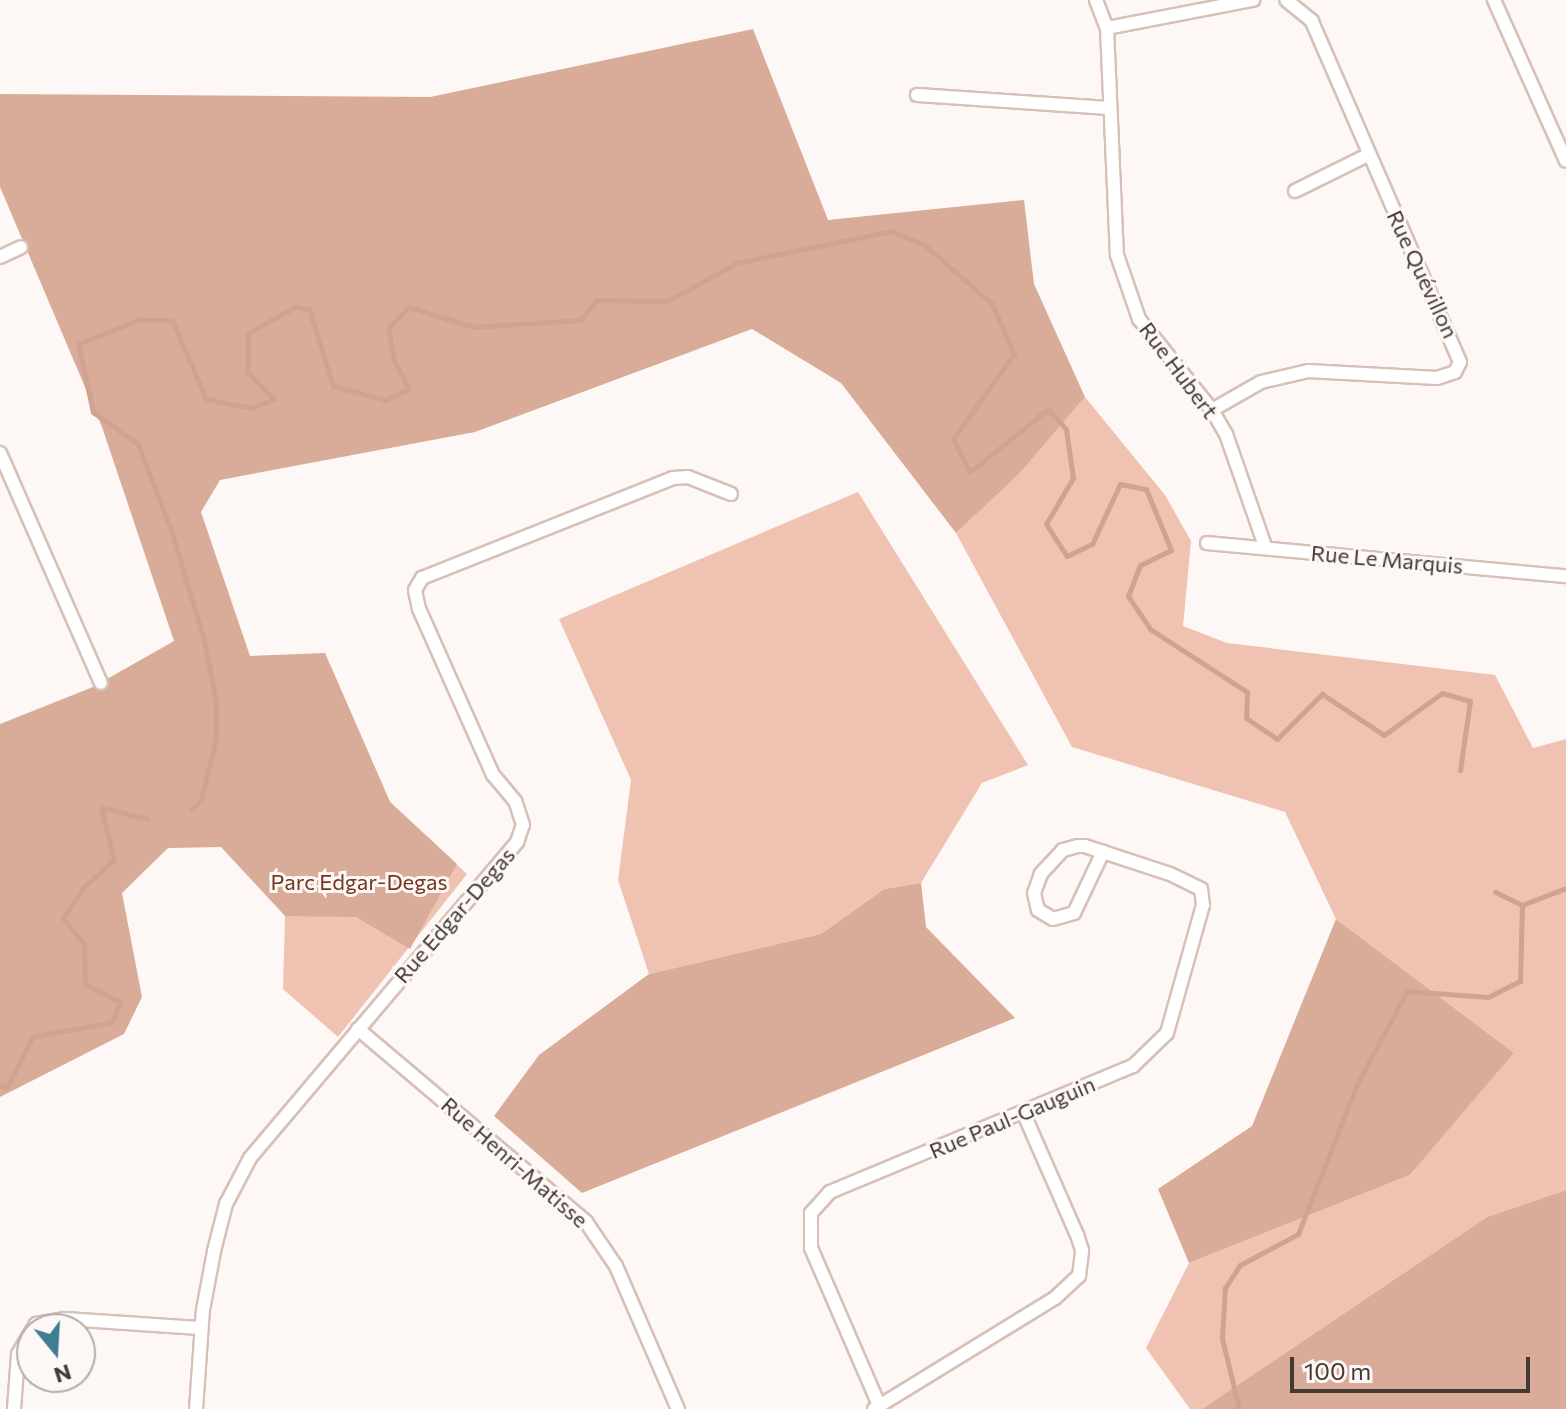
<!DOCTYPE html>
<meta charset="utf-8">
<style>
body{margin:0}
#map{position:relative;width:1566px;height:1409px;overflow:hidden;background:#fdf8f6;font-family:Commissioner,sans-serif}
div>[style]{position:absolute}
.green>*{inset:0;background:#f0c2b1}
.forest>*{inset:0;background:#d9ab99}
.stream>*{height:5px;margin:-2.5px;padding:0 2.5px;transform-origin:2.5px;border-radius:2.5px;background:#d0a290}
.roads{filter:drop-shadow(2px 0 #d7c0b7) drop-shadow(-2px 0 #d7c0b7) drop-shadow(0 2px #d7c0b7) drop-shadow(0 -2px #d7c0b7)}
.street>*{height:12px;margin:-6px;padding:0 6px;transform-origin:6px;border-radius:6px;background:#fff}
span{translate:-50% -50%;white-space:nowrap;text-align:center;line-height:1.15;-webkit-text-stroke:6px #fdf8f6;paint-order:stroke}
.street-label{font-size:22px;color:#433a36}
.park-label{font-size:22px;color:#71371f}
.north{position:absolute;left:16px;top:1313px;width:80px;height:80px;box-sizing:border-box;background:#fdf8f6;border:2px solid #b3aca9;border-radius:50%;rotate:162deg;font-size:22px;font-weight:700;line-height:32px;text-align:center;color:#433a36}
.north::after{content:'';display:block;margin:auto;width:28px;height:36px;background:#3e7d92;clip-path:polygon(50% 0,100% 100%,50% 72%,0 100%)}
.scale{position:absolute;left:1290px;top:1357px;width:240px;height:36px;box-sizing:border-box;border:4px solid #433a36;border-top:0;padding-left:10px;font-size:24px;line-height:28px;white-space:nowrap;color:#433a36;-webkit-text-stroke:6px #fdf8f6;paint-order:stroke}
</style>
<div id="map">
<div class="green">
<i style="clip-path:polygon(1085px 397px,1165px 495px,1191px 541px,1183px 626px,1227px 643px,1495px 675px,1533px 748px,1566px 739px,1566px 1190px,1487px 1217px,1202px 1409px,1190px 1409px,1146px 1348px,1189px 1263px,1410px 1175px,1514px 1053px,1336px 919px,1285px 812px,1072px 747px,956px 533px,1020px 473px)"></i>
<i style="clip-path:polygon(858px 492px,1028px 765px,982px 783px,921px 883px,884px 889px,821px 934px,649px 974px,618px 880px,631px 780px,559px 619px)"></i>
<i style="clip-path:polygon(331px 667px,390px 802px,467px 874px,338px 1037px,283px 989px,285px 916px,230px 840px)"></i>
</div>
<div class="forest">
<i style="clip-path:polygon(753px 29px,828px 220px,1024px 200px,1034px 284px,1085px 397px,1020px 473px,956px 533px,841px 383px,752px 329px,475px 432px,220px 480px,201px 512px,250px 656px,325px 653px,390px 802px,457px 864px,410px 949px,356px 917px,285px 916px,221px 847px,168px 848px,122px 893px,142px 997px,124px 1034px,0 1097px,0 724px,93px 687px,174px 641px,102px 427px,0 187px,0 94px,430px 97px)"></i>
<i style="clip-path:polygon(921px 883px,926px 927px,1015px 1018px,582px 1193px,494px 1116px,539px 1055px,649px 974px,821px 934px,884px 889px)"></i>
<i style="clip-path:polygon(1336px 919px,1514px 1053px,1410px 1175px,1189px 1263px,1158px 1189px,1252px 1126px)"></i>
<i style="clip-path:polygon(1566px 1190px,1566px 1409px,1202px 1409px,1487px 1217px)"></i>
</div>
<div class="stream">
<i style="left:191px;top:810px;width:14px;rotate:-45deg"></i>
<i style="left:201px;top:800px;width:63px;rotate:-76.2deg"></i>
<i style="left:216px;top:739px;width:38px;rotate:-90deg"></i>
<i style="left:216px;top:701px;width:62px;rotate:-101.1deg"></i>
<i style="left:204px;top:640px;width:112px;rotate:-106.7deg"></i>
<i style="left:172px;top:533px;width:95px;rotate:-110.9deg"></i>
<i style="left:138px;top:444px;width:55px;rotate:-144.6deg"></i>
<i style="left:93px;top:412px;width:70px;rotate:-102.4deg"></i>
<i style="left:78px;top:344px;width:64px;rotate:-22.1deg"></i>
<i style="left:137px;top:320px;width:35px"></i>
<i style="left:172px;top:320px;width:86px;rotate:66.7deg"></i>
<i style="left:206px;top:399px;width:46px;rotate:11.3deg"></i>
<i style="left:251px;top:408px;width:25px;rotate:-21deg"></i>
<i style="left:274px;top:399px;width:37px;rotate:-135deg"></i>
<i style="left:248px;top:373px;width:40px;rotate:-90deg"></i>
<i style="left:248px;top:333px;width:54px;rotate:-29deg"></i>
<i style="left:295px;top:307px;width:14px;rotate:8deg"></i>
<i style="left:309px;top:309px;width:81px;rotate:72.7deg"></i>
<i style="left:333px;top:386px;width:54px;rotate:15.1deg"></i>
<i style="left:385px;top:400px;width:26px;rotate:-25deg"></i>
<i style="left:409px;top:389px;width:32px;rotate:-118deg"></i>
<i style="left:394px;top:361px;width:34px;rotate:-100deg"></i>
<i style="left:388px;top:328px;width:30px;rotate:-45deg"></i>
<i style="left:409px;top:307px;width:68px;rotate:17.1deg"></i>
<i style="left:474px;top:327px;width:106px;rotate:-3.8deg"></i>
<i style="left:580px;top:320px;width:26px;rotate:-50deg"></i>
<i style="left:597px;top:300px;width:70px;rotate:0.8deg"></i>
<i style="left:667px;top:301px;width:80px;rotate:-28.5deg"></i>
<i style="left:737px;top:263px;width:157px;rotate:-11.7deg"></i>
<i style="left:891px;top:231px;width:38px;rotate:23deg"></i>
<i style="left:926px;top:246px;width:88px;rotate:41.3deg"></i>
<i style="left:992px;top:304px;width:55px;rotate:66.3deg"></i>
<i style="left:1014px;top:354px;width:105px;rotate:125.7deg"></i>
<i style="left:953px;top:439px;width:37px;rotate:63deg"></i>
<i style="left:970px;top:472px;width:100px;rotate:-38.9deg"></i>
<i style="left:1048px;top:409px;width:27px;rotate:48deg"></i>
<i style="left:1066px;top:429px;width:49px;rotate:81.9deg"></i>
<i style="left:1073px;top:478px;width:53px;rotate:120.4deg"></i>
<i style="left:1046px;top:524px;width:38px;rotate:57deg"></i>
<i style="left:1067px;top:556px;width:28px;rotate:-26deg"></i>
<i style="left:1092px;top:544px;width:66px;rotate:-65deg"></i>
<i style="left:1120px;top:484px;width:26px;rotate:11deg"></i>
<i style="left:1146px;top:489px;width:66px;rotate:67.7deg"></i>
<i style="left:1171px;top:550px;width:34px;rotate:154deg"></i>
<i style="left:1140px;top:565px;width:33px;rotate:111deg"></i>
<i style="left:1128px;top:596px;width:40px;rotate:56deg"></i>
<i style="left:1150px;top:629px;width:116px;rotate:33deg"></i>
<i style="left:1247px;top:692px;width:26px;rotate:92deg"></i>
<i style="left:1246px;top:718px;width:37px;rotate:34deg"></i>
<i style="left:1277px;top:739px;width:64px;rotate:-45deg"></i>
<i style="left:1322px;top:694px;width:74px;rotate:33.5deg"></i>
<i style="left:1384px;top:735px;width:72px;rotate:-35.9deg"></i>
<i style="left:1442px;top:693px;width:29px;rotate:16deg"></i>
<i style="left:1470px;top:701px;width:70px;rotate:98.2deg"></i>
<i style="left:1522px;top:905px;width:47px;rotate:-21.1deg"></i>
<i style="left:0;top:1086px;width:7px;rotate:8deg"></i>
<i style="left:7px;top:1087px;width:56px;rotate:-63.4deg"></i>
<i style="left:32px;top:1037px;width:81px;rotate:-10.6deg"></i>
<i style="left:112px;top:1022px;width:22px;rotate:-68deg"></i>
<i style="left:120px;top:1002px;width:39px;rotate:-153deg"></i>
<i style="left:85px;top:984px;width:40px;rotate:-91.4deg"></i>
<i style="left:84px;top:944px;width:33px;rotate:-129deg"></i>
<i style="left:63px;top:918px;width:36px;rotate:-56deg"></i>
<i style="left:83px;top:888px;width:42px;rotate:-43.1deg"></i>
<i style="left:114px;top:859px;width:54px;rotate:-104deg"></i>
<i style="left:101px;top:807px;width:48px;rotate:14.6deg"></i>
<i style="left:1239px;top:1409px;width:73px;rotate:-103.5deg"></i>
<i style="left:1222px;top:1338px;width:50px;rotate:-86.6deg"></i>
<i style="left:1225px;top:1288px;width:27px;rotate:-57deg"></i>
<i style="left:1240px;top:1265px;width:66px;rotate:-28.1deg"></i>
<i style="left:1298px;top:1234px;width:161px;rotate:-68.5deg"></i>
<i style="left:1357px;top:1084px;width:106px;rotate:-61.7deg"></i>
<i style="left:1407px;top:991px;width:81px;rotate:4.2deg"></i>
<i style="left:1488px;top:997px;width:36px;rotate:-27deg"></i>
<i style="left:1520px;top:981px;width:76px;rotate:-88.5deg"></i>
<i style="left:1522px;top:905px;width:30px;rotate:-154deg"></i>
</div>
<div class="roads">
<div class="street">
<i style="left:1096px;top:0;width:30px;rotate:69deg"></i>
<i style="left:1107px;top:28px;width:227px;rotate:87.5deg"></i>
<i style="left:1117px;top:255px;width:68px;rotate:71deg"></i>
<i style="left:1139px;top:319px;width:117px;rotate:51.3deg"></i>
<i style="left:1212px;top:410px;width:28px;rotate:60deg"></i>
<i style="left:1226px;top:434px;width:119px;rotate:70.8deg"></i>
<i style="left:1494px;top:0;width:176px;rotate:65.9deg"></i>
<i style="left:1107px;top:28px;width:149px;rotate:-10.9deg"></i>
<i style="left:917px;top:95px;width:193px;rotate:3.9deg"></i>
<i style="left:1295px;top:191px;width:81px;rotate:-26.3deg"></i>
<i style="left:0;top:257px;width:23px;rotate:-25deg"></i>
<i style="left:1212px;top:410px;width:56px;rotate:-29.7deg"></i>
<i style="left:1261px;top:382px;width:48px;rotate:-13.2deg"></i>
<i style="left:1308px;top:371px;width:129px;rotate:3.1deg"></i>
<i style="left:1437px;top:378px;width:19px;rotate:-18deg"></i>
<i style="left:1455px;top:372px;width:11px;rotate:-63deg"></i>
<i style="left:1460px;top:362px;width:372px;rotate:-113.5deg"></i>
<i style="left:1312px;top:21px;width:33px;rotate:-141deg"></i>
<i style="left:0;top:453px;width:251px;rotate:66.3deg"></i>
<i style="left:1207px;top:543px;width:361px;rotate:5.3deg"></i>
<i style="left:358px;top:1029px;width:299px;rotate:40.2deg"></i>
<i style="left:586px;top:1222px;width:53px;rotate:55.7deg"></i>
<i style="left:616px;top:1266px;width:156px;rotate:66.6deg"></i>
<i style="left:879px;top:1405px;width:171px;rotate:-113.4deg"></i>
<i style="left:811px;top:1248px;width:35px;rotate:-90deg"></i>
<i style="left:811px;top:1213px;width:28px;rotate:-48deg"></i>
<i style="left:830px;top:1192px;width:328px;rotate:-22.6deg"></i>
<i style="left:1133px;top:1066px;width:47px;rotate:-44.1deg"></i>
<i style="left:1167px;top:1033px;width:133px;rotate:-74.3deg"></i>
<i style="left:1203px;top:905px;width:16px;rotate:-97deg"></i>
<i style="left:1201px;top:889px;width:34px;rotate:-154deg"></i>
<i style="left:1170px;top:874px;width:89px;rotate:-161.8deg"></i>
<i style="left:1085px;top:846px;width:7px;rotate:180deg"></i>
<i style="left:1078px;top:846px;width:16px;rotate:165deg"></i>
<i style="left:1063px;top:850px;width:33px;rotate:133deg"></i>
<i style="left:1041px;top:874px;width:20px;rotate:110deg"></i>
<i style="left:1034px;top:893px;width:17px;rotate:77deg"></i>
<i style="left:1038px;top:910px;width:17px;rotate:31deg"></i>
<i style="left:1053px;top:919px;width:22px;rotate:-16deg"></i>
<i style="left:1074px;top:913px;width:68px;rotate:-64.6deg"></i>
<i style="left:14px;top:1409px;width:55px;rotate:-85.8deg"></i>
<i style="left:18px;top:1354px;width:35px;rotate:-59deg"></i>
<i style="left:36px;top:1324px;width:28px;rotate:-10deg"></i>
<i style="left:64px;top:1319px;width:137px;rotate:3.8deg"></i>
<i style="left:196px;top:1409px;width:99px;rotate:-86deg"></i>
<i style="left:203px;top:1310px;width:60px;rotate:-79.4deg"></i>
<i style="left:214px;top:1251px;width:49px;rotate:-75.7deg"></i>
<i style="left:226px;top:1204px;width:52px;rotate:-62.4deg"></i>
<i style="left:250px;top:1158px;width:414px;rotate:-49.8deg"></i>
<i style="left:517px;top:842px;width:18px;rotate:-71deg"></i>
<i style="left:523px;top:825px;width:25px;rotate:-108deg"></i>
<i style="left:515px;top:801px;width:34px;rotate:-130deg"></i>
<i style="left:493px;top:775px;width:182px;rotate:-114deg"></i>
<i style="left:419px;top:609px;width:19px;rotate:-102deg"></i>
<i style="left:415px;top:590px;width:14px;rotate:-60deg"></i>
<i style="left:422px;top:578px;width:270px;rotate:-21.7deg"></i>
<i style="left:673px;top:478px;width:15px;rotate:-4deg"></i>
<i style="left:688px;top:477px;width:46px;rotate:21.6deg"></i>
<i style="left:874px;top:1409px;width:212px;rotate:-31.5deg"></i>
<i style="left:1055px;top:1298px;width:33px;rotate:-43deg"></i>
<i style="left:1079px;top:1276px;width:26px;rotate:-83deg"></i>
<i style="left:1082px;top:1250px;width:16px;rotate:-108deg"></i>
<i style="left:1077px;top:1235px;width:132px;rotate:-113.7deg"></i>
</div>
</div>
<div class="street-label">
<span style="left:1423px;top:274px;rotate:65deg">Rue Quévillon</span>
<span style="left:1179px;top:370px;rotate:53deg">Rue Hubert</span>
<span style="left:1387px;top:559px;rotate:5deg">Rue Le Marquis</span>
<span style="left:454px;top:915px;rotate:-49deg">Rue Edgar-Degas</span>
<span style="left:1012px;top:1117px;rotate:-23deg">Rue Paul-Gauguin</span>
<span style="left:515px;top:1162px;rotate:41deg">Rue Henri-Matisse</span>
</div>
<div class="park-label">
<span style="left:359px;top:882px">Parc Edgar-Degas</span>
</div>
<div class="north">N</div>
<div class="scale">100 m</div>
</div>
